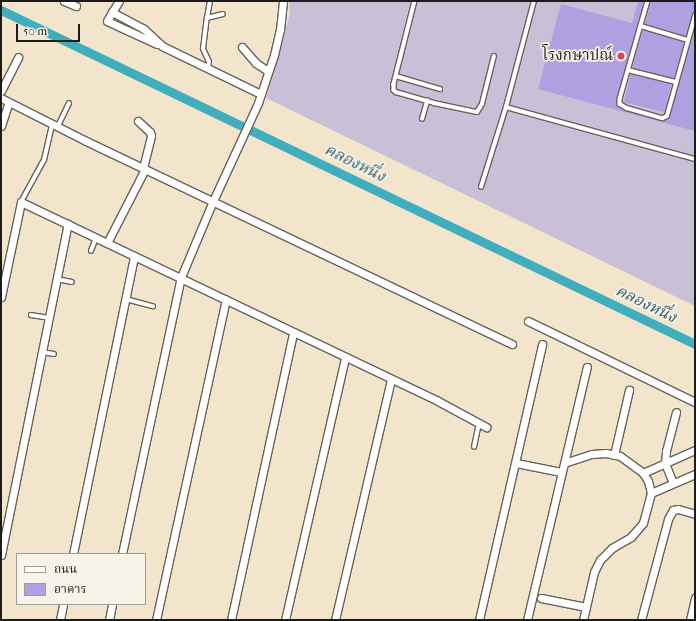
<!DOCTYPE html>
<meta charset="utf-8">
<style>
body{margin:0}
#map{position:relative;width:696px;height:621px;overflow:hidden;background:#f2e5cc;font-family:"IM FELL French Canon","Noto Serif Thai",serif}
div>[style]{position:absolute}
.industrial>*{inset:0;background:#c9bfd7}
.canal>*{height:9px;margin:-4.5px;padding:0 4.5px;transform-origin:4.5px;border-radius:4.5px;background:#40aebc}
.building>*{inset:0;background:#b0a0e1;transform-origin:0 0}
.roads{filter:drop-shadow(1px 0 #67625a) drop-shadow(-1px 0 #67625a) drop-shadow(0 1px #67625a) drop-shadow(0 -1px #67625a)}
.service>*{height:3.5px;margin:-1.75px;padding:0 1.75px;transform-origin:1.75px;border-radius:1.75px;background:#fff}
.minor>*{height:7px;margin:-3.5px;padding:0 3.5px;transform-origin:3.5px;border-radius:3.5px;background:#fff}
.dots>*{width:11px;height:11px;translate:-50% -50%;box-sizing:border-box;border:2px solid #f7f3e8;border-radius:50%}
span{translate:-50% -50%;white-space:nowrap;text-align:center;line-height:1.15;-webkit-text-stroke:3.5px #f7f3e8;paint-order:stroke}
.poi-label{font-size:15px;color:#1c1c1c}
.right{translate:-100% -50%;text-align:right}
.water-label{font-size:16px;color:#2c5e64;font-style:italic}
.frame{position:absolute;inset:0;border:2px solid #1c1c1c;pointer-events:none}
.legend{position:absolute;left:16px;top:553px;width:130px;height:52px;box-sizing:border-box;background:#f7f3e8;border:1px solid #9f9d96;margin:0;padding:5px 7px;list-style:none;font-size:12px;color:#1c1c1c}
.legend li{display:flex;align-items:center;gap:8px;height:20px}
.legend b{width:20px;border:1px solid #9f9d96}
.scale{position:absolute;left:16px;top:24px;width:64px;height:18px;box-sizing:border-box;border:2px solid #1c1c1c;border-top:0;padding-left:5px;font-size:12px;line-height:14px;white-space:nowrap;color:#1c1c1c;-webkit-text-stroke:3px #f7f3e8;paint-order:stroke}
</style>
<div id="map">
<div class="industrial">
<i style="clip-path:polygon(289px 1px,695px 1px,695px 306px,266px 98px,290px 13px)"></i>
</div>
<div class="canal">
<i style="left:1px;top:10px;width:770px;rotate:25.7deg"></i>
</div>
<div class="building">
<i style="clip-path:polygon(638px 1px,645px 1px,617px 98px,617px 105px,626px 111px,662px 121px,669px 118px,695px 28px,695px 131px,538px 89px,561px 4px,632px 23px)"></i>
<i style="clip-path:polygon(651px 1px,695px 1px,695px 13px,692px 15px,686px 36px,645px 24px)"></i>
<i style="left:643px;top:30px;width:43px;height:40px;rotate:16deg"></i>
<i style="left:631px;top:74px;width:42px;height:29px;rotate:14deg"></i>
</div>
<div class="roads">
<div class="service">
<i style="left:415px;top:1px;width:86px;rotate:104.2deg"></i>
<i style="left:394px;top:84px;width:6px;rotate:90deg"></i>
<i style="left:394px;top:90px;width:3px;rotate:45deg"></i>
<i style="left:396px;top:92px;width:40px;rotate:16deg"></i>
<i style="left:434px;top:103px;width:44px;rotate:11.8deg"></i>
<i style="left:477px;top:112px;width:9px;rotate:-58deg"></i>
<i style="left:482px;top:104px;width:49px;rotate:-76deg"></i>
<i style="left:648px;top:1px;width:102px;rotate:105.9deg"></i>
<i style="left:620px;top:99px;width:5px;rotate:90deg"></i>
<i style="left:620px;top:104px;width:8px;rotate:30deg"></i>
<i style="left:627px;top:108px;width:37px;rotate:16deg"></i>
<i style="left:663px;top:118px;width:4px;rotate:-27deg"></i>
<i style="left:667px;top:116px;width:104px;rotate:-74.4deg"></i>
<i style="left:207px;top:18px;width:17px;rotate:-80deg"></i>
<i style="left:641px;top:26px;width:49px;rotate:16.6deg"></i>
<i style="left:208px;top:68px;width:6px;rotate:-81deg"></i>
<i style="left:209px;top:62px;width:14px;rotate:-115deg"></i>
<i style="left:203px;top:49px;width:31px;rotate:-83deg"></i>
<i style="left:207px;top:18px;width:16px;rotate:-14deg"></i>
<i style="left:628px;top:70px;width:49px;rotate:14deg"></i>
<i style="left:396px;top:76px;width:46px;rotate:16.5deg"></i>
<i style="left:506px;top:107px;width:196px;rotate:15.4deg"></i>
<i style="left:422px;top:119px;width:19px;rotate:-74deg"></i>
<i style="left:58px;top:126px;width:25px;rotate:-64deg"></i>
<i style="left:481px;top:187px;width:84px;rotate:-72.6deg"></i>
<i style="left:506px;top:107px;width:110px;rotate:-75.2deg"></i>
<i style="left:21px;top:202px;width:48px;rotate:-61.3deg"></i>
<i style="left:44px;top:160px;width:37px;rotate:-77deg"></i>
<i style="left:91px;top:251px;width:14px;rotate:-69deg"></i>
<i style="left:57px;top:279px;width:15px;rotate:11deg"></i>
<i style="left:126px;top:299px;width:28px;rotate:15deg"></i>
<i style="left:31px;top:315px;width:18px;rotate:9deg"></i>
<i style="left:42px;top:352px;width:12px;rotate:9deg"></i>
<i style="left:474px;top:447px;width:25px;rotate:-78deg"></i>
</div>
<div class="minor">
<i style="left:64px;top:1px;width:13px;rotate:23deg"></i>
<i style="left:119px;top:1px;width:13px;rotate:122deg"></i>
<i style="left:112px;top:12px;width:36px;rotate:28deg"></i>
<i style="left:144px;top:29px;width:25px;rotate:43deg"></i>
<i style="left:162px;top:46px;width:110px;rotate:25.9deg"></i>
<i style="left:112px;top:12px;width:10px;rotate:119deg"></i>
<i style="left:107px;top:21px;width:55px;rotate:24.7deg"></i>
<i style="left:242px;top:47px;width:21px;rotate:49deg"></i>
<i style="left:256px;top:63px;width:14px;rotate:34deg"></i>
<i style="left:1px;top:91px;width:38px;rotate:-63deg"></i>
<i style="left:1px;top:98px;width:95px;rotate:26.8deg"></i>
<i style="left:86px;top:141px;width:472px;rotate:25.5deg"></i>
<i style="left:138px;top:121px;width:16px;rotate:43deg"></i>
<i style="left:150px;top:132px;width:4px;rotate:76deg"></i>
<i style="left:151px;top:136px;width:32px;rotate:104deg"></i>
<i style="left:1px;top:126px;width:25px;rotate:-72deg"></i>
<i style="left:107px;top:243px;width:83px;rotate:-62.8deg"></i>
<i style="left:1px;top:297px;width:97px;rotate:-78.1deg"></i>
<i style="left:21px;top:202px;width:462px;rotate:25.5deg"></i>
<i style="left:438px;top:401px;width:55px;rotate:28.4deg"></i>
<i style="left:528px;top:321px;width:186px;rotate:25.9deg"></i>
<i style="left:614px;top:455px;width:67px;rotate:-77deg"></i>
<i style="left:516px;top:463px;width:46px;rotate:11.3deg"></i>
<i style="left:564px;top:463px;width:29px;rotate:-18deg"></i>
<i style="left:592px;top:454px;width:14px;rotate:-4deg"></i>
<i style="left:606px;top:453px;width:14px;rotate:12deg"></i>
<i style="left:620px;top:456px;width:29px;rotate:36deg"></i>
<i style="left:643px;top:473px;width:9px;rotate:58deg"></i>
<i style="left:648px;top:481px;width:12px;rotate:76deg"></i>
<i style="left:651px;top:493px;width:31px;rotate:105deg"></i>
<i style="left:643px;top:523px;width:18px;rotate:131deg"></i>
<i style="left:631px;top:537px;width:22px;rotate:150deg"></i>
<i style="left:612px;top:548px;width:17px;rotate:135deg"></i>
<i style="left:600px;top:560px;width:13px;rotate:117deg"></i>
<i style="left:594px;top:572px;width:49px;rotate:102.9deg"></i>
<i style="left:643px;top:473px;width:57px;rotate:-23.9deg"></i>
<i style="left:673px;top:483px;width:22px;rotate:-112deg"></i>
<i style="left:665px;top:463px;width:12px;rotate:-85deg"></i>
<i style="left:666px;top:451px;width:40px;rotate:-75.6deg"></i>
<i style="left:651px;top:493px;width:48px;rotate:-23.4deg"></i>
<i style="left:73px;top:554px;width:304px;rotate:-78.4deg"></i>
<i style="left:122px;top:554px;width:283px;rotate:-78deg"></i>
<i style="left:181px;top:277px;width:82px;rotate:-67.2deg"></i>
<i style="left:213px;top:201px;width:108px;rotate:-65.3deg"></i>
<i style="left:258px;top:103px;width:51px;rotate:-71.6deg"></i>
<i style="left:274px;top:55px;width:26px;rotate:-77deg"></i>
<i style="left:280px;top:30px;width:29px;rotate:-84deg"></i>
<i style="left:1px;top:555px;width:338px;rotate:-78.6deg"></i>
<i style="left:541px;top:598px;width:46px;rotate:11.3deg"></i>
<i style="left:60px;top:620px;width:16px;rotate:-79deg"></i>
<i style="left:109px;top:620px;width:16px;rotate:-79deg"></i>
<i style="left:156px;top:620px;width:328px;rotate:-77.7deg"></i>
<i style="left:231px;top:620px;width:294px;rotate:-77.8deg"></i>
<i style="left:285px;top:620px;width:270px;rotate:-77.1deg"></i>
<i style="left:335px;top:620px;width:247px;rotate:-76.9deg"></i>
<i style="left:479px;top:620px;width:283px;rotate:-77.1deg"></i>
<i style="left:527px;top:620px;width:260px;rotate:-76.7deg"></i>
<i style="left:641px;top:620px;width:105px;rotate:-75deg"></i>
<i style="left:668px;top:519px;width:10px;rotate:-61deg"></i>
<i style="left:673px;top:510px;width:5px;rotate:-11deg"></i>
<i style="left:678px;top:509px;width:18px;rotate:16deg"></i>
<i style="left:690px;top:620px;width:23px;rotate:-77deg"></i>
</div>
</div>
<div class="dots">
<i style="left:621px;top:56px;background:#d1495b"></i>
</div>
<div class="poi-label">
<span class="right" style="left:613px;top:56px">โรงกษาปณ์</span>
</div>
<div class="water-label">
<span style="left:355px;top:163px;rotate:26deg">คลองหนึ่ง</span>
<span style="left:646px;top:304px;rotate:26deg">คลองหนึ่ง</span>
</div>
<div class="frame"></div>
<ul class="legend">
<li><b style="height:5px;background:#fff"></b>ถนน</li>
<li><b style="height:11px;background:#b0a0e1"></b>อาคาร</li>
</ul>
<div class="scale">50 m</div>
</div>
